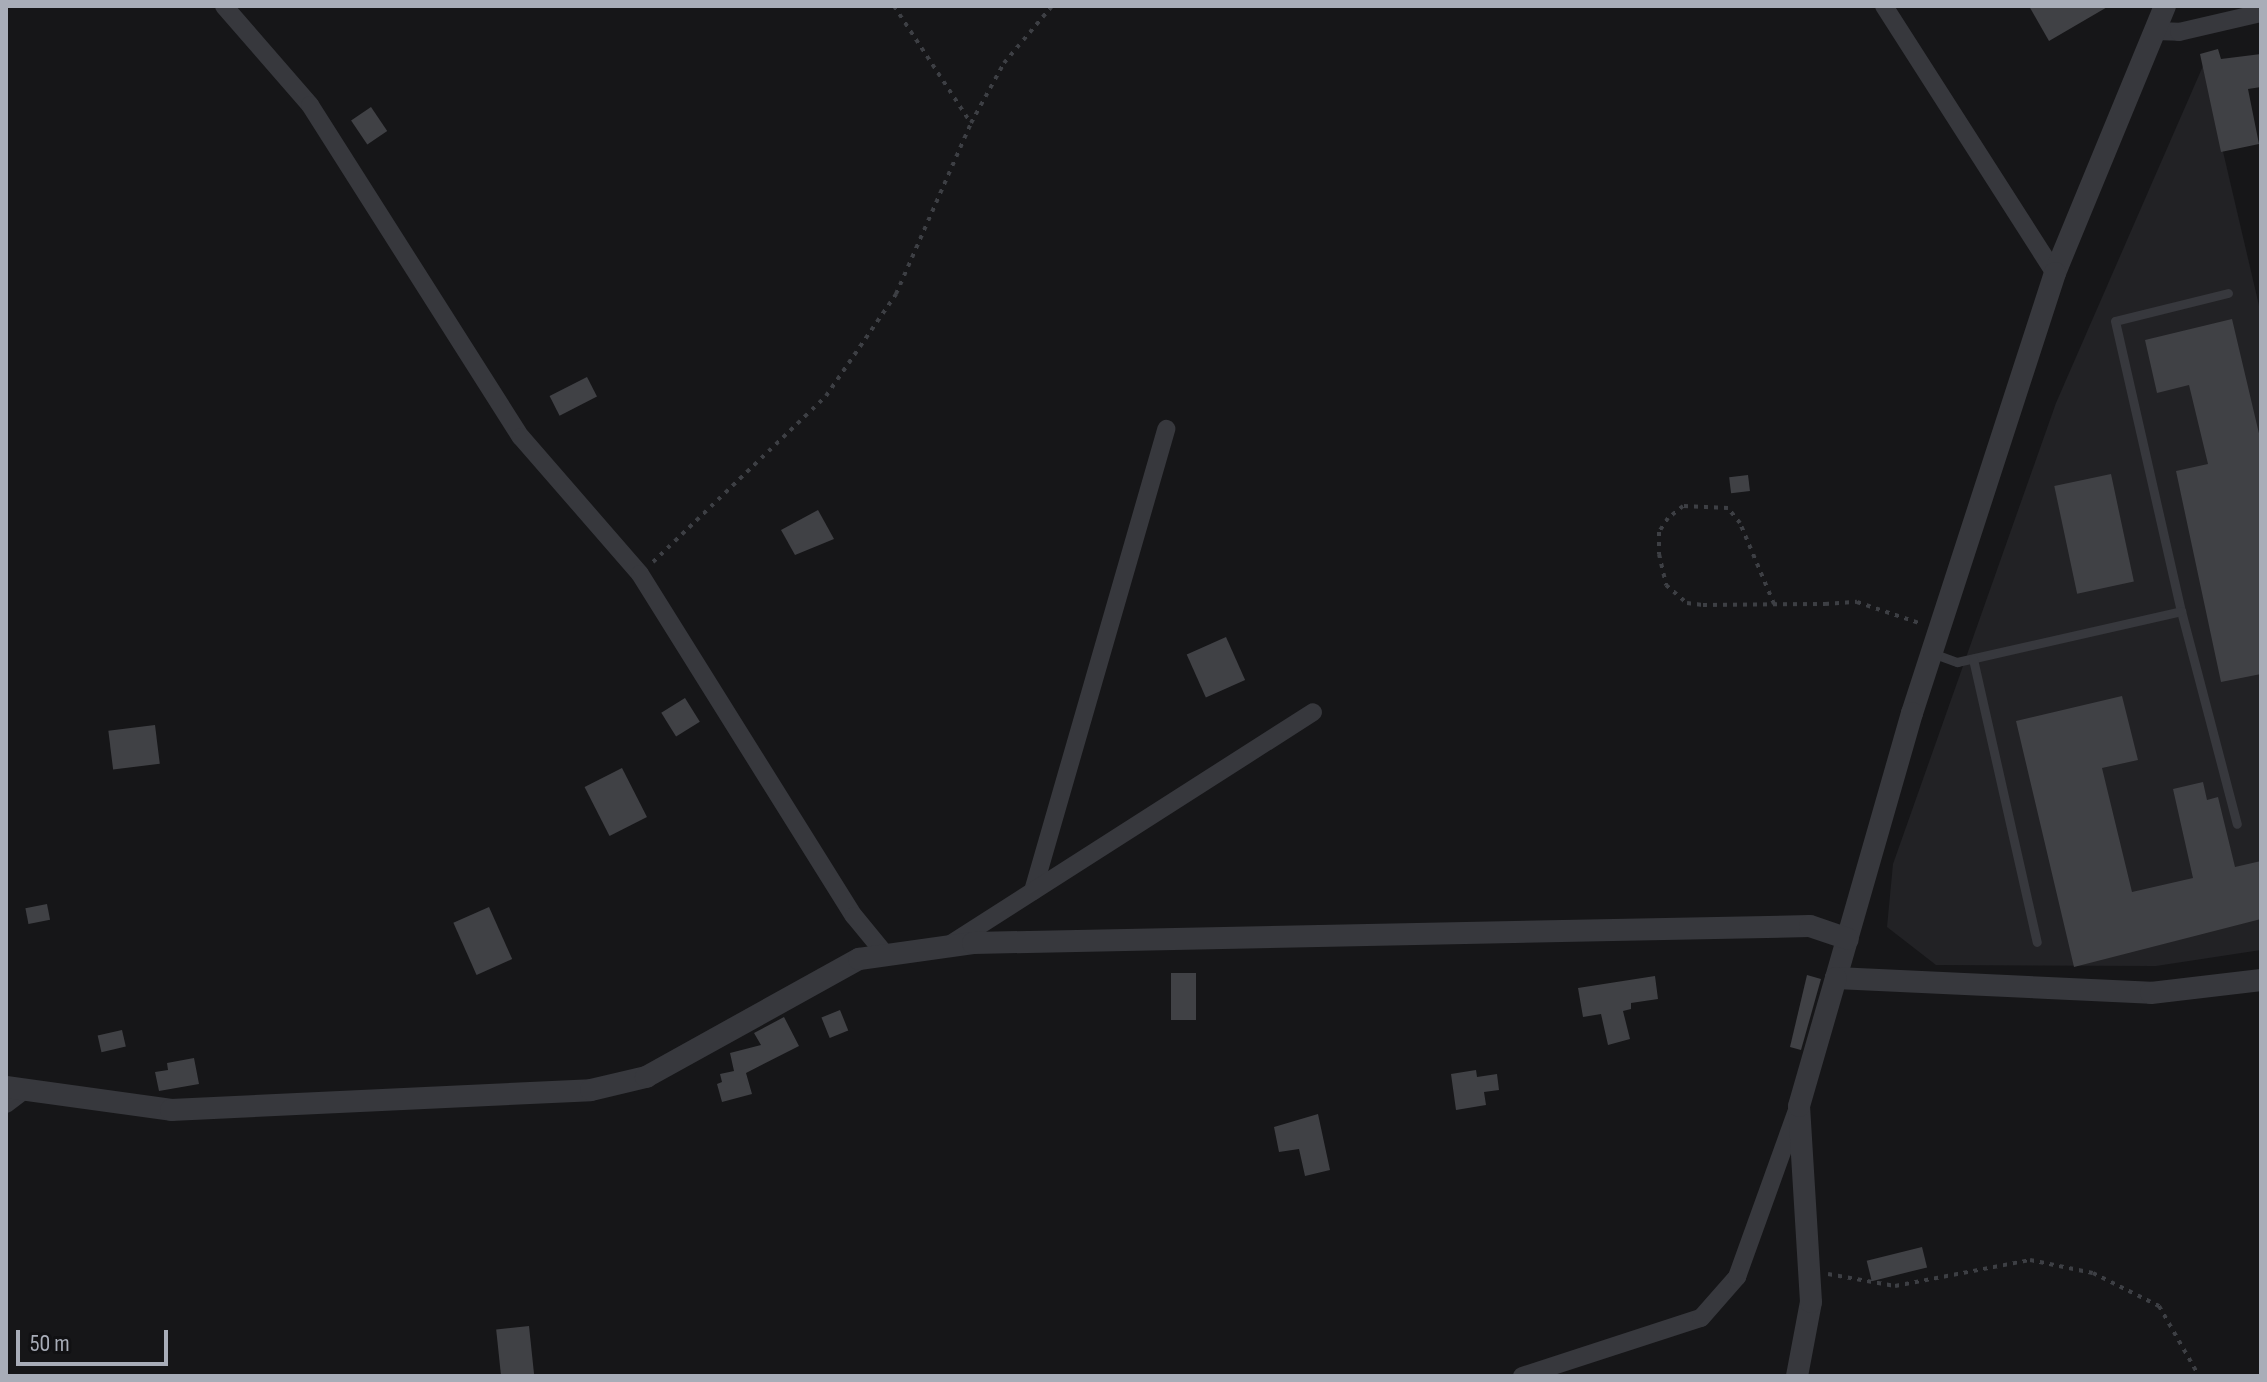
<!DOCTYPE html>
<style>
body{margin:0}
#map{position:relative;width:2267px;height:1382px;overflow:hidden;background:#161618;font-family:"Sofia Sans Condensed",sans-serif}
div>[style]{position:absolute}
.built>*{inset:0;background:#222225}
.building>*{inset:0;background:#404145;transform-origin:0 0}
.path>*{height:4px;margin-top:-2px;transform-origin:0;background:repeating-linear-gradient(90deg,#3d3f44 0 4px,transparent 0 10px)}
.service>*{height:9px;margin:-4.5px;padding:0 4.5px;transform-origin:4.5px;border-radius:4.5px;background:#37383d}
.minor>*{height:18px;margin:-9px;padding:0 9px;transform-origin:9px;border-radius:9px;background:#37383d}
.tertiary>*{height:22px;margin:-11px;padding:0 11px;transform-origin:11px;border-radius:11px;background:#37383d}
span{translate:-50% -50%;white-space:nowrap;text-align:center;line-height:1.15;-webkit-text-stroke:6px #111113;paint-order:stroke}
.frame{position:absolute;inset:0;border:8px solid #a8adb8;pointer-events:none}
.scale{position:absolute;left:16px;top:1330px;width:152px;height:36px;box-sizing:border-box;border:4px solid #a8adb8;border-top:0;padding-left:10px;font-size:24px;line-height:28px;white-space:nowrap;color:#a8adb8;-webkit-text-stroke:6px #111113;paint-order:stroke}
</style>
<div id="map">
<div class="built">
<i style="clip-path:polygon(2203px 66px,2261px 314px,2261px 950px,2156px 966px,1936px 965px,1887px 927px,1893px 864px,2056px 403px)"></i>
</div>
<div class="building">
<i style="clip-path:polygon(2029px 6px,2109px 6px,2049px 41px)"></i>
<i style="clip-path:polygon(2218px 49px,2221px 59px,2261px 54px,2261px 87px,2248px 89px,2259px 144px,2221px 152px,2200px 54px)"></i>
<i style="left:371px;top:107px;width:29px;height:24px;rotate:56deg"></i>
<i style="clip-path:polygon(2232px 319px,2261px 442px,2261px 674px,2221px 682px,2176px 471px,2208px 464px,2189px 385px,2157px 393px,2145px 340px)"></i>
<i style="left:587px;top:377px;width:22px;height:42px;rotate:63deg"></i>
<i style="left:2111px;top:474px;width:110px;height:58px;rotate:78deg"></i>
<i style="left:1748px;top:475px;width:16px;height:19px;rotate:83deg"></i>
<i style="clip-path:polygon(818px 510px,834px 539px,795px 555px,781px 530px)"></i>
<i style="left:1226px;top:637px;width:47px;height:43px;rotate:66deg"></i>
<i style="clip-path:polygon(2122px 696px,2138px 760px,2102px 768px,2132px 892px,2193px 878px,2173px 789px,2203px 782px,2207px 800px,2218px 797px,2235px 867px,2261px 861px,2261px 919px,2074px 967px,2016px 721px)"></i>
<i style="left:685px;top:698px;width:28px;height:28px;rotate:58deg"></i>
<i style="left:155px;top:725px;width:39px;height:47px;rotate:83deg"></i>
<i style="left:622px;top:768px;width:55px;height:42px;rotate:63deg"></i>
<i style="left:47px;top:904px;width:16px;height:22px;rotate:79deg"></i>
<i style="left:489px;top:907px;width:57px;height:39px;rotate:66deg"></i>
<i style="left:1171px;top:973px;width:25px;height:47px"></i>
<i style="clip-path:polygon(1807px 975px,1821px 979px,1801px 1050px,1790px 1047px)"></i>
<i style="clip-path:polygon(1655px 976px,1658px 999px,1631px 1003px,1631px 1009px,1623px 1011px,1630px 1039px,1608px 1045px,1601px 1014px,1583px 1017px,1578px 988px)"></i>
<i style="left:840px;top:1010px;width:22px;height:20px;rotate:68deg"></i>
<i style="clip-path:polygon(784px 1017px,799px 1046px,746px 1073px,752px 1094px,722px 1102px,717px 1084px,722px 1082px,720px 1074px,734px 1071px,730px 1053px,761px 1045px,754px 1033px)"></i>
<i style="left:122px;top:1030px;width:17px;height:25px;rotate:77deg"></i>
<i style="clip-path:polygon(194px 1058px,199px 1084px,159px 1091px,155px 1072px,168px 1070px,167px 1063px)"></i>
<i style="clip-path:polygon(1476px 1070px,1477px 1077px,1497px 1074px,1499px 1090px,1484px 1092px,1486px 1105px,1456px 1110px,1451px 1074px)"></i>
<i style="clip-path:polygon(1318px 1114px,1330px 1170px,1305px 1176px,1299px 1149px,1279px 1152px,1274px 1127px)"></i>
<i style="left:1922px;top:1247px;width:21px;height:57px;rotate:76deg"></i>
<i style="left:529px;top:1326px;width:50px;height:33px;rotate:84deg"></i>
</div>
<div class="path">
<i style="left:894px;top:6px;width:140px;rotate:56.7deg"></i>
<i style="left:653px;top:562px;width:240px;rotate:-43.8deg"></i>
<i style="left:826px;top:396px;width:124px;rotate:-55.5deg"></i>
<i style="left:896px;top:294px;width:187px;rotate:-66.3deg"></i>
<i style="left:971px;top:123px;width:68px;rotate:-61.2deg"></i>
<i style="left:1004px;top:63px;width:75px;rotate:-49.9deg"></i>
<i style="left:1774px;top:604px;width:88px;rotate:-112.8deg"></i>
<i style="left:1740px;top:523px;width:19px;rotate:-129deg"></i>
<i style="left:1728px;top:508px;width:45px;rotate:-177.5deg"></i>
<i style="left:1683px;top:506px;width:19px;rotate:141deg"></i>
<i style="left:1668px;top:518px;width:17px;rotate:123deg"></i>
<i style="left:1659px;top:532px;width:22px;rotate:90deg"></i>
<i style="left:1659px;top:554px;width:32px;rotate:77deg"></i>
<i style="left:1666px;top:585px;width:28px;rotate:41deg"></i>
<i style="left:1687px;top:603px;width:16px;rotate:7deg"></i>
<i style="left:1703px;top:605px;width:122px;rotate:-0.5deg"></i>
<i style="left:1825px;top:604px;width:32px;rotate:-4deg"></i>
<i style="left:1857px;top:602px;width:69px;rotate:18.7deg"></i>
<i style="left:1828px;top:1274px;width:68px;rotate:10.2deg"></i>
<i style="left:1895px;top:1286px;width:137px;rotate:-10.9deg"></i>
<i style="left:2030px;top:1260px;width:64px;rotate:11.7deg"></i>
<i style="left:2093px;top:1273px;width:74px;rotate:26.6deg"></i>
<i style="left:2159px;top:1306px;width:81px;rotate:60.3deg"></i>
</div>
<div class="service">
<i style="left:2228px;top:293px;width:116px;rotate:166.1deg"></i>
<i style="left:2115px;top:321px;width:297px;rotate:77.2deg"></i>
<i style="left:2181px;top:611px;width:220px;rotate:75.3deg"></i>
<i style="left:1932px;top:653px;width:27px;rotate:20deg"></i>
<i style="left:1957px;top:662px;width:230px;rotate:-12.8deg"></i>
<i style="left:1973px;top:659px;width:290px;rotate:77.3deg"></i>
</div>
<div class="minor">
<i style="left:224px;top:6px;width:131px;rotate:49deg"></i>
<i style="left:310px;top:105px;width:393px;rotate:57.6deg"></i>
<i style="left:521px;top:437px;width:181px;rotate:49deg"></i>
<i style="left:640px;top:574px;width:403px;rotate:58deg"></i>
<i style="left:854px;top:916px;width:50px;rotate:50.6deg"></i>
<i style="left:1884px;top:6px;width:317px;rotate:57.4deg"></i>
<i style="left:2155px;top:31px;width:24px;rotate:2deg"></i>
<i style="left:2179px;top:32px;width:84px;rotate:-13deg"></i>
<i style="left:1033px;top:891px;width:481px;rotate:-73.9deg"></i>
<i style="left:949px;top:945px;width:432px;rotate:-32.6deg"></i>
<i style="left:6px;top:1104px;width:21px;rotate:-37deg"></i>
<i style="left:1522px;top:1376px;width:188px;rotate:-18deg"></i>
<i style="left:1701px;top:1318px;width:55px;rotate:-48.7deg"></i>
<i style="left:1737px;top:1277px;width:180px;rotate:-70.2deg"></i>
</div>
<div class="tertiary">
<i style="left:2165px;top:6px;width:289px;rotate:112.4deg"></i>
<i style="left:2055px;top:273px;width:463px;rotate:108deg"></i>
<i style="left:1912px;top:713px;width:276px;rotate:106deg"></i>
<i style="left:1836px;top:978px;width:315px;rotate:2.7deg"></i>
<i style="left:2151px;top:993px;width:111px;rotate:-6.7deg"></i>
<i style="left:6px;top:1087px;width:167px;rotate:7.9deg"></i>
<i style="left:171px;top:1110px;width:420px;rotate:-2.7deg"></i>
<i style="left:591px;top:1090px;width:57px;rotate:-13.3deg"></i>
<i style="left:646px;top:1077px;width:244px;rotate:-29deg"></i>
<i style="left:859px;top:959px;width:115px;rotate:-8deg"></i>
<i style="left:973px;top:943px;width:837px;rotate:-1.16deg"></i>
<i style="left:1810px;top:926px;width:40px;rotate:18.9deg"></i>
<i style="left:1797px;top:1376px;width:75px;rotate:-79.3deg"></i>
<i style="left:1811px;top:1302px;width:196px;rotate:-93.5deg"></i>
<i style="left:1799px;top:1106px;width:133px;rotate:-73.9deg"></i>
</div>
<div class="frame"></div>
<div class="scale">50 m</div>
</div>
